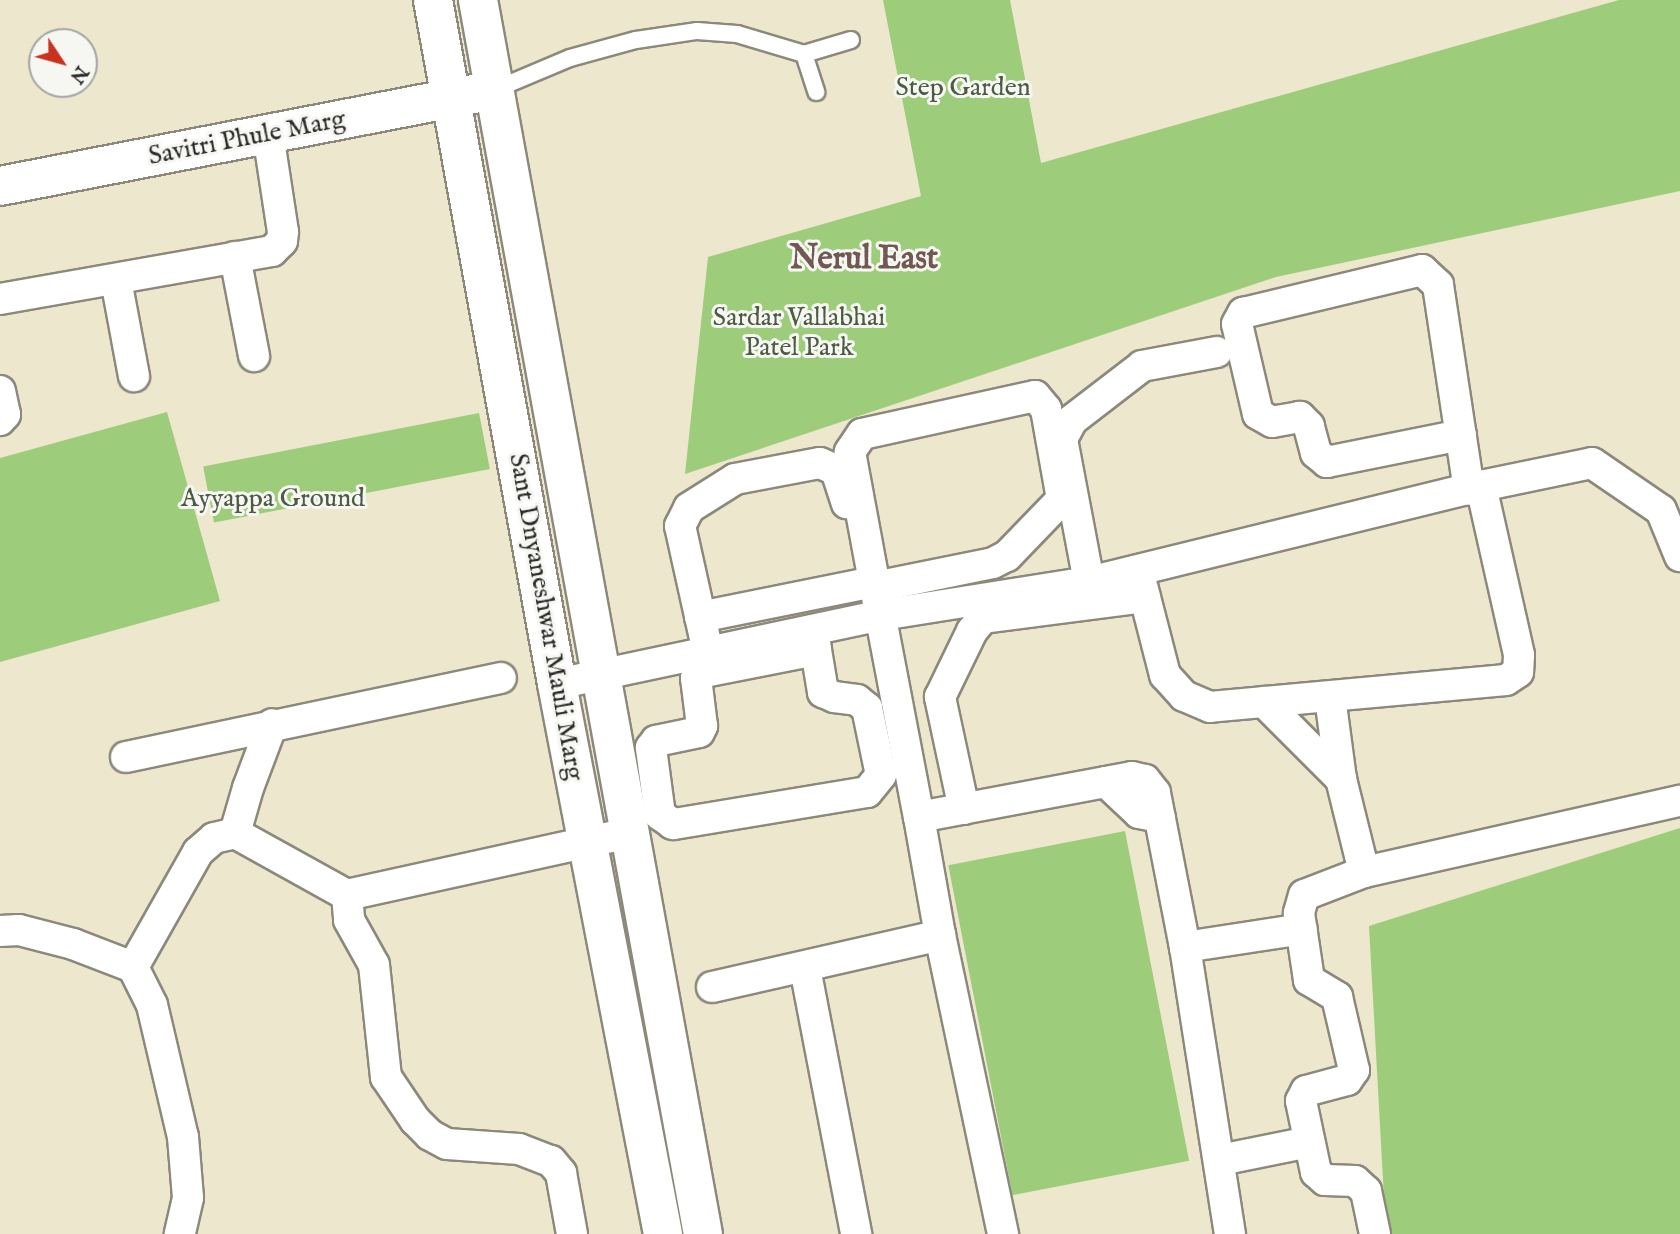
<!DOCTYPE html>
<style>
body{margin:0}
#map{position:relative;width:1680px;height:1234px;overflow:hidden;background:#ede7cd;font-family:"IM FELL English",serif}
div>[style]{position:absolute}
.green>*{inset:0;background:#9dcc7a;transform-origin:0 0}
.roads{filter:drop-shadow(2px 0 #8c897c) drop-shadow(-2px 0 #8c897c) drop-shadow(0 2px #8c897c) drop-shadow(0 -2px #8c897c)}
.service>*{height:16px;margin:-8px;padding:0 8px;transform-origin:8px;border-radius:8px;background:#fff}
.minor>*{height:30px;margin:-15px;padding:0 15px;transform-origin:15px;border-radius:15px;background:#fff}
.tertiary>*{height:38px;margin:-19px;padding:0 19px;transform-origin:19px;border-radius:19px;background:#fff}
span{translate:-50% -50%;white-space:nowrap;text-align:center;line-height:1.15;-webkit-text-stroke:6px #f6f6f2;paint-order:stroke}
.park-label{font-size:26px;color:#4d5b43}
.street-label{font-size:26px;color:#2b2b2b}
.district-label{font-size:33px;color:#6f5952;font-weight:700}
.north{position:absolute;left:28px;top:28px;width:70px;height:70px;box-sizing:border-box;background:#f6f6f2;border:2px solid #a5a5a2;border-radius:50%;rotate:126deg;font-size:19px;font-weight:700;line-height:28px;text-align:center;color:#2b2b2b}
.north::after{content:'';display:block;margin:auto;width:24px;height:32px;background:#c8321e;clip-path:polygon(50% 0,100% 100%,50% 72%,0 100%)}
</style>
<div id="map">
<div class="green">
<i style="clip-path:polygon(883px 0,1010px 0,1041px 163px,1619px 0,1680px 0,1680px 191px,1276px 277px,685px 474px,708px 257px,921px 196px)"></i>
<i style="clip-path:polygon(167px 412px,220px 601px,0 662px,0 458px)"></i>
<i style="left:479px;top:413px;width:57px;height:281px;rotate:79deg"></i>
<i style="clip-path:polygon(1680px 828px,1680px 1234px,1386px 1234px,1369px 926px)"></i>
<i style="left:1125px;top:831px;width:336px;height:180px;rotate:79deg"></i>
</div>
<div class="roads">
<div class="service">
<i style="left:804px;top:54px;width:40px;rotate:72deg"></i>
<i style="left:494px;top:90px;width:82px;rotate:-22.8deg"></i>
<i style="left:570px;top:58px;width:68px;rotate:-15.3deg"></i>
<i style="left:636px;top:40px;width:62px;rotate:-8.4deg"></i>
<i style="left:697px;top:31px;width:40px;rotate:4.3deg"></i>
<i style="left:737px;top:34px;width:70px;rotate:16.6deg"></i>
<i style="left:804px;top:54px;width:49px;rotate:-16.6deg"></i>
</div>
<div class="minor">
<i style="left:235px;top:257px;width:101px;rotate:79.1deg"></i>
<i style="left:116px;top:280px;width:98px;rotate:79.4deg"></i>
<i style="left:0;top:299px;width:276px;rotate:-10deg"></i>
<i style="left:272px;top:251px;width:14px;rotate:-45deg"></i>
<i style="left:282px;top:241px;width:9px;rotate:-84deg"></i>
<i style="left:283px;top:232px;width:99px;rotate:-98.7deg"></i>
<i style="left:0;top:391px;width:24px;rotate:78deg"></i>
<i style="left:5px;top:414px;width:8px;rotate:130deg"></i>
<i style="left:1461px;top:435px;width:137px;rotate:168.6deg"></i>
<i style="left:1327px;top:462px;width:14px;rotate:-141deg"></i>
<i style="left:1316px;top:453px;width:28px;rotate:-105deg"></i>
<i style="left:1309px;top:426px;width:13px;rotate:-135deg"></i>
<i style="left:1300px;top:417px;width:28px;rotate:170deg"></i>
<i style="left:1272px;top:422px;width:16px;rotate:-150deg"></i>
<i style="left:1258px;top:414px;width:92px;rotate:-103.1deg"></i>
<i style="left:1237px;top:324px;width:13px;rotate:-61deg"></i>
<i style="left:1243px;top:313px;width:184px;rotate:-13.5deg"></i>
<i style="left:1422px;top:270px;width:22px;rotate:43deg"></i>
<i style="left:1438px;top:285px;width:207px;rotate:81.4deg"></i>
<i style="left:1481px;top:486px;width:113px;rotate:-11.7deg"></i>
<i style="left:1592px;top:463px;width:83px;rotate:34.3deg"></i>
<i style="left:1661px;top:510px;width:50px;rotate:67.6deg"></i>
<i style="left:1089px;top:582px;width:146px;rotate:-100.7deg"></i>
<i style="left:1062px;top:439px;width:21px;rotate:-62deg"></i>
<i style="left:1072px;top:420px;width:88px;rotate:-37.6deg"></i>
<i style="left:1142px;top:366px;width:76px;rotate:-10.6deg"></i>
<i style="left:875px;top:587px;width:120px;rotate:-11.5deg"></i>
<i style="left:993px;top:563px;width:16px;rotate:-27deg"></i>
<i style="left:1007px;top:556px;width:79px;rotate:-46deg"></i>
<i style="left:1062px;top:499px;width:91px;rotate:-100.1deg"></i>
<i style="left:1046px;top:409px;width:17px;rotate:-130deg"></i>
<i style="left:1035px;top:396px;width:177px;rotate:167.6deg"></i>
<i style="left:862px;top:434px;width:22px;rotate:124deg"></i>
<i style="left:850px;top:452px;width:137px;rotate:79.5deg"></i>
<i style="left:875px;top:587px;width:234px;rotate:79.2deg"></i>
<i style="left:919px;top:817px;width:120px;rotate:79.9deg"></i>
<i style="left:940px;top:935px;width:306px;rotate:78.1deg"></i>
<i style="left:700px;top:617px;width:167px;rotate:-11.4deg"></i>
<i style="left:813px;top:630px;width:20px;rotate:81deg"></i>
<i style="left:816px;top:650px;width:43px;rotate:80.5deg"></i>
<i style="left:823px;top:692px;width:12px;rotate:24deg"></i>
<i style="left:834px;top:697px;width:23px;rotate:7deg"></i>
<i style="left:857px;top:700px;width:13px;rotate:39deg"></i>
<i style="left:867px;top:708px;width:68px;rotate:78.2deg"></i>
<i style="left:881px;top:775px;width:22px;rotate:129deg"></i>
<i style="left:867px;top:792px;width:197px;rotate:170.6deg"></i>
<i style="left:673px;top:824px;width:16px;rotate:-145deg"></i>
<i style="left:660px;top:815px;width:68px;rotate:-97.7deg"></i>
<i style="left:651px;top:748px;width:9px;rotate:-54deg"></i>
<i style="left:656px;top:741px;width:44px;rotate:-11.8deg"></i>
<i style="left:699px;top:732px;width:7px;rotate:-63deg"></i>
<i style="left:702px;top:726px;width:48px;rotate:-97.1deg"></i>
<i style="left:696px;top:678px;width:6px;rotate:-59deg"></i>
<i style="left:699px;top:673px;width:119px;rotate:-11.1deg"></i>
<i style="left:708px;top:652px;width:129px;rotate:-102.5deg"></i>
<i style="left:680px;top:526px;width:20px;rotate:-63deg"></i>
<i style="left:689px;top:508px;width:54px;rotate:-32.2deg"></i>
<i style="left:735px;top:479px;width:86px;rotate:-10.7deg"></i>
<i style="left:820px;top:463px;width:17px;rotate:24deg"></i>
<i style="left:836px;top:470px;width:35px;rotate:72deg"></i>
<i style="left:557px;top:684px;width:331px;rotate:-12deg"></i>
<i style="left:881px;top:615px;width:211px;rotate:-9deg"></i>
<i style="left:1089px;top:582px;width:404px;rotate:-13.8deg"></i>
<i style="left:1481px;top:486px;width:173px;rotate:77.3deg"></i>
<i style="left:1519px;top:655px;width:17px;rotate:93deg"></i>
<i style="left:1518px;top:672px;width:14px;rotate:146deg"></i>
<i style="left:1506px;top:680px;width:297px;rotate:174.8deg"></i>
<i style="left:1210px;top:707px;width:28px;rotate:-157deg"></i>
<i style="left:1184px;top:696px;width:28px;rotate:-132deg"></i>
<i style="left:1165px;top:675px;width:108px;rotate:-104.4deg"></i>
<i style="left:1330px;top:697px;width:83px;rotate:82.4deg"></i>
<i style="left:1341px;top:779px;width:96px;rotate:76.1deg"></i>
<i style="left:1364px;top:872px;width:324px;rotate:-12.7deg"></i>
<i style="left:1264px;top:702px;width:109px;rotate:45deg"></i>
<i style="left:126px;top:757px;width:383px;rotate:-11.9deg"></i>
<i style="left:1106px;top:782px;width:45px;rotate:43.2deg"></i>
<i style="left:1139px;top:813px;width:21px;rotate:11deg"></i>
<i style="left:964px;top:809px;width:115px;rotate:-102.1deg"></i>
<i style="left:940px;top:697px;width:73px;rotate:-64.1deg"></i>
<i style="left:972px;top:631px;width:17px;rotate:-50deg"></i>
<i style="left:983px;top:618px;width:163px;rotate:-7.4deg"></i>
<i style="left:919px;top:817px;width:217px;rotate:-10.6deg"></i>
<i style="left:1132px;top:777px;width:13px;rotate:13deg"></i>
<i style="left:1145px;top:780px;width:16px;rotate:52deg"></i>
<i style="left:1155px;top:793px;width:157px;rotate:79deg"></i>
<i style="left:1185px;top:947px;width:291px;rotate:81.1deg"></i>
<i style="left:235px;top:833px;width:47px;rotate:-73.9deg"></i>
<i style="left:248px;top:788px;width:68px;rotate:-69.4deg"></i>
<i style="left:1364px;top:872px;width:64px;rotate:159deg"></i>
<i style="left:1304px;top:895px;width:19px;rotate:106deg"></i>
<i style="left:1299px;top:913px;width:68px;rotate:81.5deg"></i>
<i style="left:1309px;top:980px;width:33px;rotate:31deg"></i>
<i style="left:1337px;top:997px;width:75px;rotate:76.9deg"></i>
<i style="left:1354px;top:1070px;width:12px;rotate:125deg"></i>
<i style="left:1347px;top:1080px;width:42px;rotate:165deg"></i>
<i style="left:1306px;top:1091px;width:11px;rotate:117deg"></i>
<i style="left:1301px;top:1101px;width:73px;rotate:78.1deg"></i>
<i style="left:1316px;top:1172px;width:12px;rotate:42deg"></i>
<i style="left:1325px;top:1180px;width:30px;rotate:2deg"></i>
<i style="left:1355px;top:1181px;width:15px;rotate:42deg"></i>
<i style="left:1366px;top:1191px;width:44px;rotate:78.2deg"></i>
<i style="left:347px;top:895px;width:25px;rotate:85deg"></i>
<i style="left:349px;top:920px;width:51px;rotate:60.9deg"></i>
<i style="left:374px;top:965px;width:113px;rotate:83.9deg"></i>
<i style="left:386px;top:1077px;width:52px;rotate:56deg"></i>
<i style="left:415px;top:1120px;width:21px;rotate:45deg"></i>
<i style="left:430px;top:1135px;width:19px;rotate:28deg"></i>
<i style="left:447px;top:1144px;width:72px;rotate:4deg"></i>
<i style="left:519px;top:1149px;width:34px;rotate:21deg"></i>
<i style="left:551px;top:1161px;width:16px;rotate:50deg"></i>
<i style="left:561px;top:1173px;width:62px;rotate:79.8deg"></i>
<i style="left:0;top:931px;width:19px;rotate:-3deg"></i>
<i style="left:19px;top:930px;width:56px;rotate:14.5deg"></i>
<i style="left:73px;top:944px;width:64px;rotate:21deg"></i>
<i style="left:133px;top:967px;width:42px;rotate:63.4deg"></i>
<i style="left:152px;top:1005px;width:136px;rotate:76.8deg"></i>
<i style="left:183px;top:1137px;width:61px;rotate:85.3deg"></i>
<i style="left:188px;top:1198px;width:37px;rotate:103deg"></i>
<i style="left:1185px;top:947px;width:118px;rotate:-8.7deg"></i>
<i style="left:133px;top:967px;width:132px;rotate:-60.5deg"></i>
<i style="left:198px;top:852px;width:21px;rotate:-41deg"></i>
<i style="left:214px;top:838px;width:22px;rotate:-13deg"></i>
<i style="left:235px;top:833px;width:128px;rotate:29deg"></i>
<i style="left:347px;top:895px;width:290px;rotate:-12.4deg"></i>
<i style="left:805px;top:968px;width:271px;rotate:79.1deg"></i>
<i style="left:712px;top:987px;width:234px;rotate:-12.8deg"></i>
<i style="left:1220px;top:1160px;width:91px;rotate:-11.4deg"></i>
</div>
<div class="tertiary">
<i style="left:433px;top:0;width:695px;rotate:79.72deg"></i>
<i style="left:557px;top:684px;width:560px;rotate:79.09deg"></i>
<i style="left:478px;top:0;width:1254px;rotate:79.67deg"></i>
<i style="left:0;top:186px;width:484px;rotate:-11deg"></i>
</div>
</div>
<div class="park-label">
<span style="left:963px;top:88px">Step Garden</span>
<span style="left:799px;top:333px">Sardar Vallabhai<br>Patel Park</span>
<span style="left:273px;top:499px">Ayyappa Ground</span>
</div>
<div class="street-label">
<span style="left:247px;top:138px;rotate:-11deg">Savitri Phule Marg</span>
<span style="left:546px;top:617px;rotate:80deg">Sant Dnyaneshwar Mauli Marg</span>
</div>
<div class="district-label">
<span style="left:864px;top:260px">Nerul East</span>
</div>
<div class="north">N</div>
</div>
